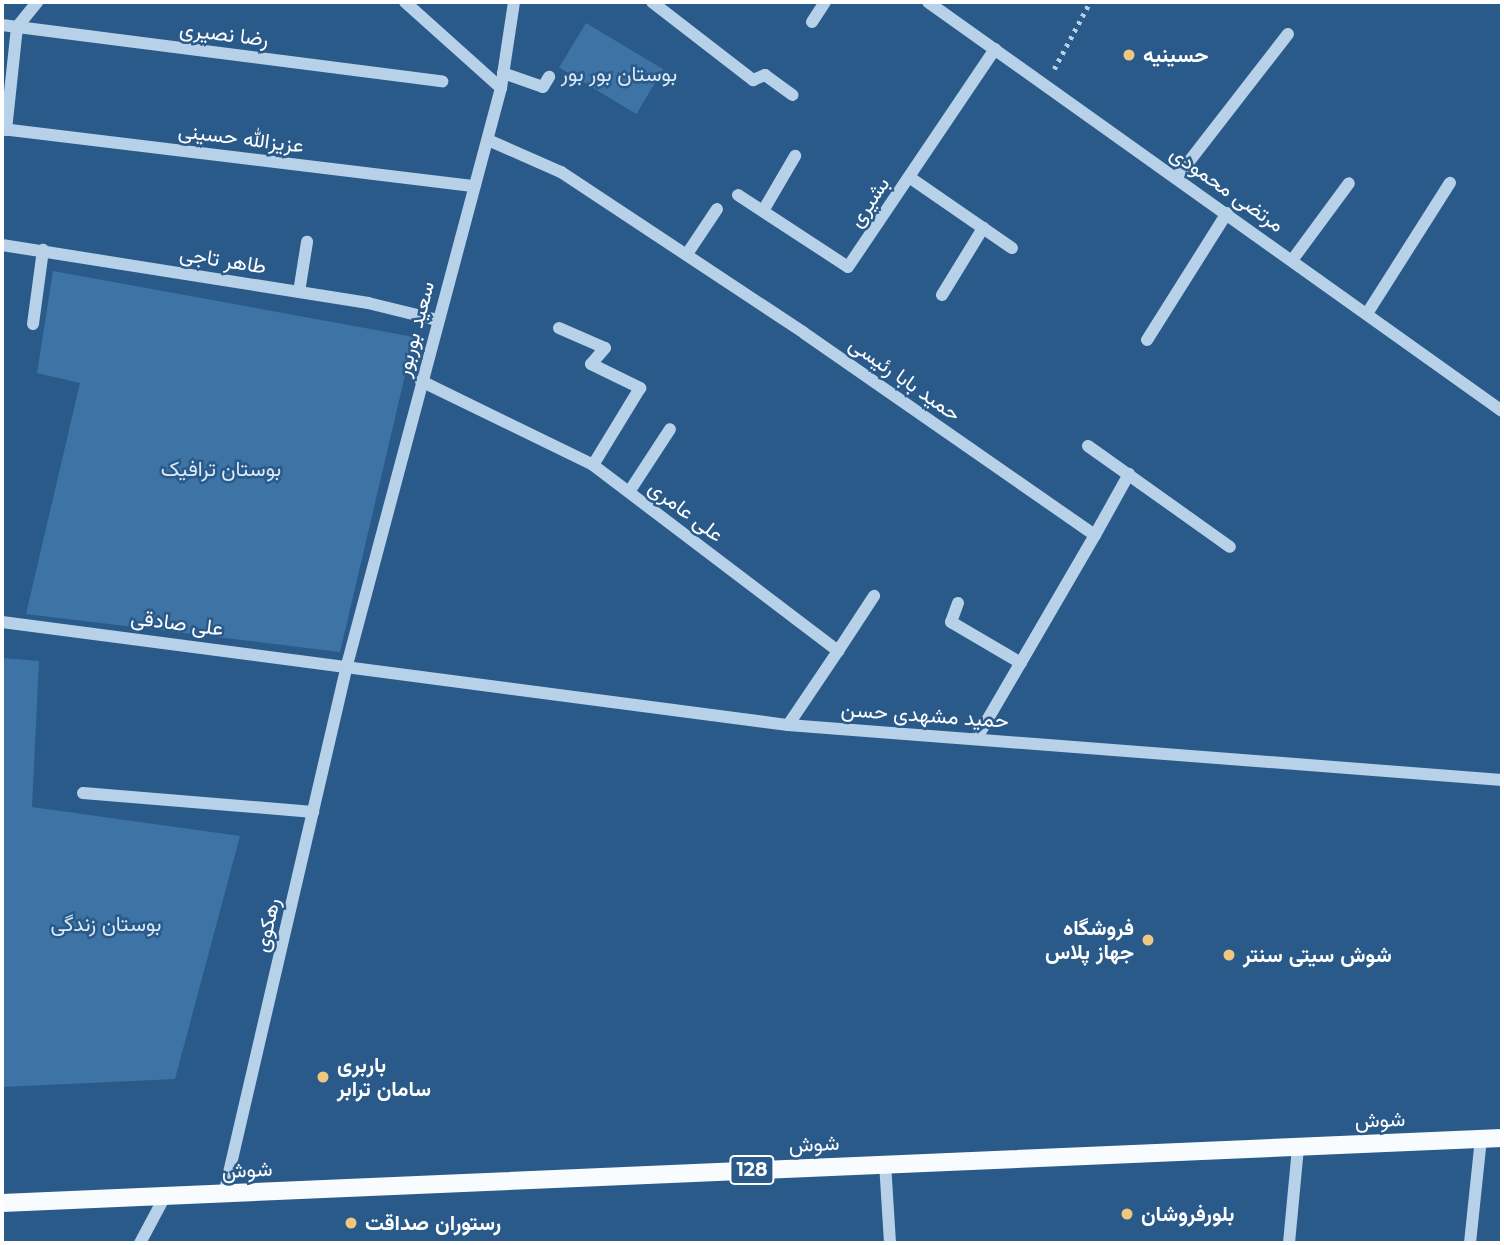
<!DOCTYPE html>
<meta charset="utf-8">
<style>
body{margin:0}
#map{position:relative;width:1504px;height:1245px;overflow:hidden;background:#2a5a89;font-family:Montserrat,Vazirmatn,sans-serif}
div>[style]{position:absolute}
.green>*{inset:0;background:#3e74a5;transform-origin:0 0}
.path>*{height:4.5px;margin-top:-2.25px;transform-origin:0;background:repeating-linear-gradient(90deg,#b7d1e9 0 3.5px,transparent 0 8.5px)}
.minor>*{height:12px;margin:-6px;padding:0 6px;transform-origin:6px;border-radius:6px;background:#b7d1e9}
.major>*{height:18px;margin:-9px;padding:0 9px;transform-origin:9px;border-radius:9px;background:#f9fcfe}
.dots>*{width:19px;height:19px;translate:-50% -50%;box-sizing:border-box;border:4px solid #2a5a89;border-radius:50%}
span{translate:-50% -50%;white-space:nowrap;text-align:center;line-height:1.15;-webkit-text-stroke:5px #2a5a89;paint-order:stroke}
.shield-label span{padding:2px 5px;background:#2a5a89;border:2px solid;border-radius:5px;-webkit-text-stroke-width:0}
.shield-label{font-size:19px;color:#fff;font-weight:700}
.street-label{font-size:21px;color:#fff}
.poi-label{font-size:21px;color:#fff;font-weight:700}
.left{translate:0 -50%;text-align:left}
.right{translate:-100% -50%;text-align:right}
.park-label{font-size:21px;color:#dbeaf7}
.frame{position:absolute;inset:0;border:4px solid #fff;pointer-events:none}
</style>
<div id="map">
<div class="green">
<i style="left:586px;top:23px;width:90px;height:52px;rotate:31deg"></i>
<i style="clip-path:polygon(53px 271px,414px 337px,340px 652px,26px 614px,80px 383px,37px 373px)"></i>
<i style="clip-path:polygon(2px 658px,39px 661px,32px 807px,240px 836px,175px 1079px,2px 1087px)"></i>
</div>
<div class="path">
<i style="left:1054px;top:69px;width:76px;rotate:-61.8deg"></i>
</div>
<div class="minor">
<i style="left:405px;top:2px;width:129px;rotate:41.9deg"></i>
<i style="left:652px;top:2px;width:128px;rotate:37.7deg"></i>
<i style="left:753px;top:80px;width:13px;rotate:-23deg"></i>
<i style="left:765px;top:75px;width:34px;rotate:36deg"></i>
<i style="left:928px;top:2px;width:705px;rotate:35.47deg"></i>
<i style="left:812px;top:22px;width:24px;rotate:-57deg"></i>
<i style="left:2px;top:25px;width:444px;rotate:7.3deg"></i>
<i style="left:503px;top:73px;width:42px;rotate:19.3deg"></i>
<i style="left:543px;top:87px;width:12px;rotate:-59deg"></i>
<i style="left:2px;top:129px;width:476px;rotate:6.9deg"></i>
<i style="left:6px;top:130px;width:104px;rotate:-83.9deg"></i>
<i style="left:17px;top:27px;width:32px;rotate:-51deg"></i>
<i style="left:488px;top:140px;width:80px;rotate:23.7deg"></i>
<i style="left:561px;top:172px;width:291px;rotate:33.5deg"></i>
<i style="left:804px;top:333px;width:354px;rotate:34.8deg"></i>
<i style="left:1095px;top:535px;width:235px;rotate:120.2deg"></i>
<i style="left:909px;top:177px;width:125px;rotate:34.6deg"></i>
<i style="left:1177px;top:177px;width:181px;rotate:-52.2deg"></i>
<i style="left:738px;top:195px;width:131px;rotate:33.2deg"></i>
<i style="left:848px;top:267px;width:263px;rotate:-56deg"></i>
<i style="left:763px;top:211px;width:64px;rotate:-59.8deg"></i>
<i style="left:2px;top:245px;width:371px;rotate:9deg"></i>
<i style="left:368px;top:303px;width:71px;rotate:13.8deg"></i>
<i style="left:687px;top:254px;width:54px;rotate:-56.3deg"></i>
<i style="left:1293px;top:259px;width:94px;rotate:-53.6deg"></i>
<i style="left:299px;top:292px;width:51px;rotate:-80.9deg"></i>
<i style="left:942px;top:295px;width:79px;rotate:-58.5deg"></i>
<i style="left:1368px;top:312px;width:153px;rotate:-57.6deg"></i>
<i style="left:33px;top:324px;width:75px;rotate:-82.3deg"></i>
<i style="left:559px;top:328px;width:50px;rotate:23.5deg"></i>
<i style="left:605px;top:348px;width:21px;rotate:131deg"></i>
<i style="left:591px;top:364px;width:55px;rotate:26.1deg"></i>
<i style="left:640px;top:388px;width:90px;rotate:121.4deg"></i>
<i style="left:1147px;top:340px;width:150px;rotate:-57.8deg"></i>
<i style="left:421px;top:381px;width:191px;rotate:26deg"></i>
<i style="left:593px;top:465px;width:308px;rotate:37.2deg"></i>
<i style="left:838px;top:651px;width:89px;rotate:124deg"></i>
<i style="left:1088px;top:446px;width:174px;rotate:35.4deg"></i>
<i style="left:629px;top:492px;width:75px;rotate:-56.9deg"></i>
<i style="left:1095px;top:535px;width:70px;rotate:-60.9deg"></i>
<i style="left:958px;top:603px;width:20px;rotate:110deg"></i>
<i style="left:951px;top:622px;width:81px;rotate:30.4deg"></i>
<i style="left:2px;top:622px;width:793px;rotate:7.47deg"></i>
<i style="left:788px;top:725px;width:716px;rotate:4.4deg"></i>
<i style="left:838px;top:651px;width:66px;rotate:-56.8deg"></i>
<i style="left:83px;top:793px;width:231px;rotate:4.7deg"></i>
<i style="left:885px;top:1163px;width:80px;rotate:86.4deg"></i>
<i style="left:224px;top:1194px;width:543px;rotate:-76.91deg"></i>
<i style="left:347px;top:665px;width:597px;rotate:-75.06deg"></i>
<i style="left:501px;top:88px;width:87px;rotate:-81.4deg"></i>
<i style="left:140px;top:1243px;width:51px;rotate:-61.9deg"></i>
<i style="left:1289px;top:1243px;width:96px;rotate:-84.6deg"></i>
<i style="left:1470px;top:1243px;width:105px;rotate:-84deg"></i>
</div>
<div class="major">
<i style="left:2px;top:1203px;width:1501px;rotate:-2.48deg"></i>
</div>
<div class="dots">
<i style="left:1129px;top:55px;background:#efc77e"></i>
<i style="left:1148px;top:940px;background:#efc77e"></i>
<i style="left:1229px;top:955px;background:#efc77e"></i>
<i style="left:323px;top:1077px;background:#efc77e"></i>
<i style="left:1127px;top:1214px;background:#efc77e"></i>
<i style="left:351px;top:1223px;background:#efc77e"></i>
</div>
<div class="shield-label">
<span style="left:752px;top:1170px">128</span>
</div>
<div class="street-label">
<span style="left:224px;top:34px;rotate:7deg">رضا نصیری</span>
<span style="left:241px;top:138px;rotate:7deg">عزیزالله حسینی</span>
<span style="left:1227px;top:189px;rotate:35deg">مرتضی محمودی</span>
<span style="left:869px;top:202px;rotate:-56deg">بشیری</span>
<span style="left:223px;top:260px;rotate:9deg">طاهر تاجی</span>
<span style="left:415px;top:329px;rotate:-75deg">سعید بوربور</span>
<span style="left:905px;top:379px;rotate:35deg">حمید بابا رئیسی</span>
<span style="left:686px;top:511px;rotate:37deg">علی عامری</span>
<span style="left:177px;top:623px;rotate:7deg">علی صادقی</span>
<span style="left:925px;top:715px;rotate:4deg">حمید مشهدی حسن</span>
<span style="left:267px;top:925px;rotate:-77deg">رهکوی</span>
<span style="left:1380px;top:1120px;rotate:-2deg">شوش</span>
<span style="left:814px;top:1144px;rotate:-3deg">شوش</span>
<span style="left:247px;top:1170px;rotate:-3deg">شوش</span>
</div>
<div class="poi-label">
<span class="left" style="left:1143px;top:55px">حسینیه</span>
<span class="right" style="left:1134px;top:940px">فروشگاه<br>جهاز پلاس</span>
<span class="left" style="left:1243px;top:955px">شوش سیتی سنتر</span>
<span class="left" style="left:337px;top:1077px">باربری<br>سامان ترابر</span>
<span class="left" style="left:1141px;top:1214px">بلورفروشان</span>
<span class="left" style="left:365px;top:1223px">رستوران صداقت</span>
</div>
<div class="park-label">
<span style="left:619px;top:74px">بوستان بور بور</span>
<span style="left:221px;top:469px">بوستان ترافیک</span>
<span style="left:106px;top:924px">بوستان زندگی</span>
</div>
<div class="frame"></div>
</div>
